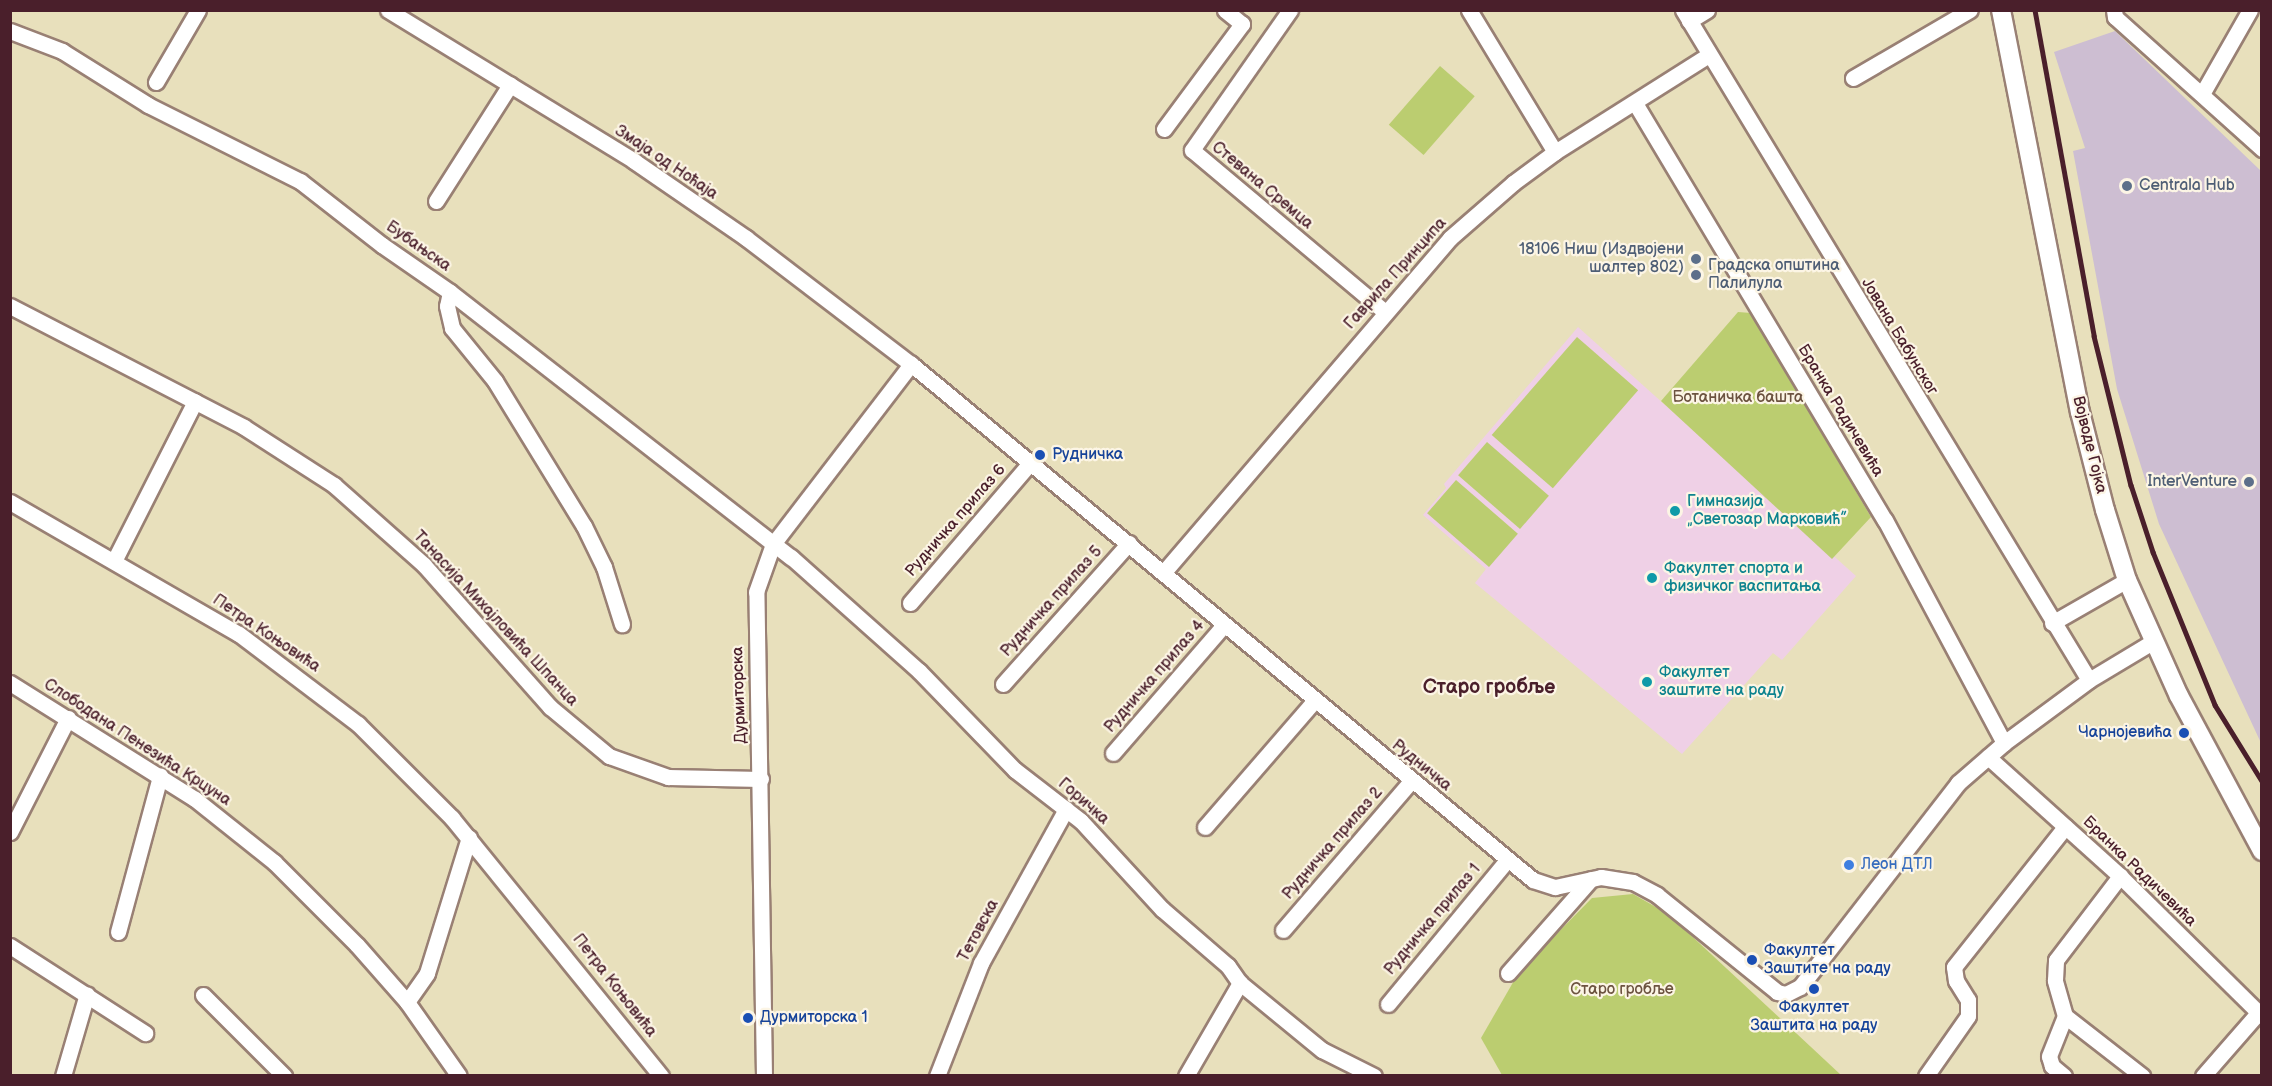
<!DOCTYPE html>
<meta charset="utf-8">
<style>
body{margin:0}
#map{position:relative;width:2272px;height:1086px;overflow:hidden;background:#e8e0bc;font-family:"Balsamiq Sans",sans-serif}
div>[style]{position:absolute}
.built>*{inset:0;background:#efd0e6}
.industrial>*{inset:0;background:#cdbed2}
.green>*{inset:0;background:#bbcd70;transform-origin:0 0}
.roads{filter:drop-shadow(2px 0 #998074) drop-shadow(-2px 0 #998074) drop-shadow(0 2px #998074) drop-shadow(0 -2px #998074)}
.minor>*{height:15px;margin:-7.5px;padding:0 7.5px;transform-origin:7.5px;border-radius:7.5px;background:#fff}
.tertiary>*{height:18px;margin:-9px;padding:0 9px;transform-origin:9px;border-radius:9px;background:#fff}
.rail>*{height:4.5px;margin:-2.25px;padding:0 2.25px;transform-origin:2.25px;border-radius:2.25px;background:#4a1f2b}
.dots>*{width:16px;height:16px;translate:-50% -50%;box-sizing:border-box;border:3px solid #fcf5e5;border-radius:50%}
span{translate:-50% -50%;white-space:nowrap;text-align:center;line-height:1.15;-webkit-text-stroke:4.5px #fcf5e5;paint-order:stroke}
.street-label{font-size:16px;color:#4a1f2b}
.service-label{font-size:16px;color:#4e5e75}
.left{translate:0 -50%;text-align:left}
.right{translate:-100% -50%;text-align:right}
.park-label{font-size:16px;color:#6c5340}
.transit-label{font-size:16px;color:#164399}
.culture-label{font-size:16px;color:#0d838f}
.shop-label{font-size:16px;color:#366cbe}
.quarter-label{font-size:20px;color:#4a1f2b;font-weight:700}
.frame{position:absolute;inset:0;border:12px solid #4a1f2b;pointer-events:none}
</style>
<div id="map">
<div class="built">
<i style="clip-path:polygon(1578px 327px,1856px 576px,1782px 660px,1773px 653px,1682px 754px,1475px 583px,1486px 569px,1423px 515px,1446px 488px,1444px 484px)"></i>
</div>
<div class="industrial">
<i style="clip-path:polygon(2115px 31px,2261px 171px,2261px 743px,2159px 524px,2117px 389px,2073px 151px,2085px 148px,2054px 52px)"></i>
</div>
<div class="green">
<i style="left:1440px;top:66px;width:46px;height:78px;rotate:41deg"></i>
<i style="clip-path:polygon(1738px 312px,1751px 313px,1871px 517px,1832px 559px,1661px 401px)"></i>
<i style="left:1577px;top:337px;width:81px;height:130px;rotate:41deg"></i>
<i style="left:1487px;top:442px;width:82px;height:44px;rotate:41deg"></i>
<i style="left:1456px;top:480px;width:82px;height:44px;rotate:41deg"></i>
<i style="clip-path:polygon(1633px 894px,1668px 914px,1841px 1075px,1502px 1075px,1481px 1038px,1519px 972px,1592px 898px)"></i>
</div>
<div class="roads">
<div class="minor">
<i style="left:388px;top:10px;width:289px;rotate:31.5deg"></i>
<i style="left:634px;top:161px;width:136px;rotate:34.5deg"></i>
<i style="left:746px;top:238px;width:208px;rotate:37.4deg"></i>
<i style="left:911px;top:364px;width:808px;rotate:39.68deg"></i>
<i style="left:1533px;top:880px;width:23px;rotate:18deg"></i>
<i style="left:1555px;top:887px;width:47px;rotate:-12.3deg"></i>
<i style="left:1601px;top:877px;width:32px;rotate:9deg"></i>
<i style="left:1633px;top:882px;width:27px;rotate:28deg"></i>
<i style="left:1657px;top:895px;width:154px;rotate:38.9deg"></i>
<i style="left:1777px;top:992px;width:9px;rotate:13deg"></i>
<i style="left:1786px;top:994px;width:16px;rotate:-27deg"></i>
<i style="left:1800px;top:987px;width:258px;rotate:-52.2deg"></i>
<i style="left:1958px;top:783px;width:61px;rotate:-41deg"></i>
<i style="left:2004px;top:743px;width:106px;rotate:-36.5deg"></i>
<i style="left:2089px;top:680px;width:76px;rotate:-31deg"></i>
<i style="left:1290px;top:10px;width:171px;rotate:125deg"></i>
<i style="left:1192px;top:150px;width:252px;rotate:40deg"></i>
<i style="left:1469px;top:10px;width:166px;rotate:58.8deg"></i>
<i style="left:1683px;top:10px;width:783px;rotate:58.79deg"></i>
<i style="left:2114px;top:10px;width:7px;rotate:82deg"></i>
<i style="left:2115px;top:17px;width:198px;rotate:41.9deg"></i>
<i style="left:1689px;top:21px;width:21px;rotate:-31deg"></i>
<i style="left:10px;top:31px;width:56px;rotate:21deg"></i>
<i style="left:62px;top:51px;width:102px;rotate:32.1deg"></i>
<i style="left:148px;top:105px;width:170px;rotate:26.6deg"></i>
<i style="left:300px;top:181px;width:104px;rotate:38deg"></i>
<i style="left:382px;top:245px;width:83px;rotate:34.7deg"></i>
<i style="left:450px;top:292px;width:432px;rotate:37.9deg"></i>
<i style="left:791px;top:557px;width:171px;rotate:41.7deg"></i>
<i style="left:919px;top:671px;width:138px;rotate:45.9deg"></i>
<i style="left:1015px;top:770px;width:83px;rotate:37.7deg"></i>
<i style="left:1081px;top:821px;width:120px;rotate:47.4deg"></i>
<i style="left:1162px;top:909px;width:87px;rotate:40.8deg"></i>
<i style="left:1228px;top:966px;width:21px;rotate:55deg"></i>
<i style="left:1240px;top:983px;width:106px;rotate:39.3deg"></i>
<i style="left:1322px;top:1050px;width:58px;rotate:26.6deg"></i>
<i style="left:1853px;top:78px;width:135px;rotate:-30.2deg"></i>
<i style="left:156px;top:82px;width:83px;rotate:-59.7deg"></i>
<i style="left:2202px;top:94px;width:97px;rotate:-60.3deg"></i>
<i style="left:1635px;top:103px;width:486px;rotate:59.1deg"></i>
<i style="left:1885px;top:520px;width:253px;rotate:61.9deg"></i>
<i style="left:1164px;top:129px;width:131px;rotate:-53.4deg"></i>
<i style="left:1242px;top:24px;width:22px;rotate:-141deg"></i>
<i style="left:436px;top:201px;width:138px;rotate:-57.5deg"></i>
<i style="left:450px;top:292px;width:14px;rotate:102deg"></i>
<i style="left:447px;top:306px;width:23px;rotate:77deg"></i>
<i style="left:452px;top:328px;width:68px;rotate:50.9deg"></i>
<i style="left:495px;top:381px;width:170px;rotate:58.5deg"></i>
<i style="left:584px;top:526px;width:46px;rotate:64deg"></i>
<i style="left:604px;top:567px;width:60px;rotate:72.5deg"></i>
<i style="left:10px;top:306px;width:263px;rotate:27.3deg"></i>
<i style="left:244px;top:427px;width:107px;rotate:32.8deg"></i>
<i style="left:334px;top:485px;width:120px;rotate:41.6deg"></i>
<i style="left:424px;top:565px;width:190px;rotate:48.4deg"></i>
<i style="left:550px;top:707px;width:77px;rotate:39.7deg"></i>
<i style="left:609px;top:756px;width:63px;rotate:19.6deg"></i>
<i style="left:668px;top:777px;width:93px;rotate:1.2deg"></i>
<i style="left:10px;top:502px;width:264px;rotate:30deg"></i>
<i style="left:239px;top:634px;width:149px;rotate:37.1deg"></i>
<i style="left:358px;top:724px;width:133px;rotate:45deg"></i>
<i style="left:452px;top:818px;width:332px;rotate:51deg"></i>
<i style="left:114px;top:561px;width:179px;rotate:-63.1deg"></i>
<i style="left:1163px;top:573px;width:441px;rotate:-49.4deg"></i>
<i style="left:1450px;top:238px;width:84px;rotate:-41.1deg"></i>
<i style="left:1513px;top:183px;width:52px;rotate:-36.4deg"></i>
<i style="left:1555px;top:152px;width:180px;rotate:-32.3deg"></i>
<i style="left:910px;top:603px;width:184px;rotate:-49.4deg"></i>
<i style="left:2052px;top:623px;width:86px;rotate:-29.8deg"></i>
<i style="left:10px;top:683px;width:218px;rotate:32.1deg"></i>
<i style="left:195px;top:799px;width:101px;rotate:38.6deg"></i>
<i style="left:274px;top:862px;width:117px;rotate:45deg"></i>
<i style="left:357px;top:945px;width:76px;rotate:48.7deg"></i>
<i style="left:407px;top:1002px;width:90px;rotate:54.9deg"></i>
<i style="left:1003px;top:684px;width:189px;rotate:-48.2deg"></i>
<i style="left:1113px;top:753px;width:169px;rotate:-49.1deg"></i>
<i style="left:1988px;top:757px;width:178px;rotate:42deg"></i>
<i style="left:2120px;top:876px;width:199px;rotate:44.6deg"></i>
<i style="left:1205px;top:827px;width:167px;rotate:-49.1deg"></i>
<i style="left:10px;top:832px;width:128px;rotate:-63deg"></i>
<i style="left:1283px;top:930px;width:196px;rotate:-49.3deg"></i>
<i style="left:118px;top:932px;width:162px;rotate:-74.9deg"></i>
<i style="left:10px;top:946px;width:161px;rotate:32.8deg"></i>
<i style="left:1508px;top:973px;width:125px;rotate:-48.6deg"></i>
<i style="left:203px;top:995px;width:115px;rotate:45deg"></i>
<i style="left:407px;top:1002px;width:35px;rotate:-55deg"></i>
<i style="left:427px;top:973px;width:142px;rotate:-72.8deg"></i>
<i style="left:1388px;top:1004px;width:187px;rotate:-50.4deg"></i>
<i style="left:2065px;top:1016px;width:98px;rotate:37.9deg"></i>
<i style="left:63px;top:1076px;width:85px;rotate:-73.7deg"></i>
<i style="left:764px;top:1076px;width:484px;rotate:-90.9deg"></i>
<i style="left:756px;top:592px;width:51px;rotate:-70.5deg"></i>
<i style="left:773px;top:544px;width:227px;rotate:-52.5deg"></i>
<i style="left:937px;top:1076px;width:121px;rotate:-68.7deg"></i>
<i style="left:981px;top:963px;width:176px;rotate:-61.1deg"></i>
<i style="left:1186px;top:1076px;width:108px;rotate:-59.9deg"></i>
<i style="left:1926px;top:1076px;width:73px;rotate:-55deg"></i>
<i style="left:1968px;top:1016px;width:16px;rotate:-90deg"></i>
<i style="left:1968px;top:1000px;width:22px;rotate:-122deg"></i>
<i style="left:1956px;top:981px;width:14px;rotate:-98deg"></i>
<i style="left:1954px;top:967px;width:179px;rotate:-51.6deg"></i>
<i style="left:2064px;top:1076px;width:16px;rotate:-140deg"></i>
<i style="left:2052px;top:1066px;width:10px;rotate:-107deg"></i>
<i style="left:2049px;top:1056px;width:43px;rotate:-68.2deg"></i>
<i style="left:2065px;top:1016px;width:37px;rotate:-106deg"></i>
<i style="left:2055px;top:980px;width:20px;rotate:-87deg"></i>
<i style="left:2056px;top:960px;width:106px;rotate:-52.7deg"></i>
<i style="left:2203px;top:1076px;width:84px;rotate:-48.9deg"></i>
</div>
<div class="tertiary">
<i style="left:2001px;top:10px;width:410px;rotate:78.9deg"></i>
<i style="left:2080px;top:412px;width:101px;rotate:75.7deg"></i>
<i style="left:2105px;top:510px;width:73px;rotate:72.6deg"></i>
<i style="left:2127px;top:580px;width:127px;rotate:65.9deg"></i>
<i style="left:2179px;top:696px;width:176px;rotate:61.8deg"></i>
</div>
</div>
<div class="rail">
<i style="left:2035px;top:10px;width:331px;rotate:79.7deg"></i>
<i style="left:2094px;top:336px;width:154px;rotate:76.1deg"></i>
<i style="left:2131px;top:485px;width:71px;rotate:71.8deg"></i>
<i style="left:2153px;top:552px;width:165px;rotate:67.9deg"></i>
<i style="left:2215px;top:705px;width:89px;rotate:58.3deg"></i>
</div>
<div class="dots">
<i style="left:2127px;top:186px;background:#5c6f8a"></i>
<i style="left:1696px;top:259px;background:#5c6f8a"></i>
<i style="left:1696px;top:275px;background:#5c6f8a"></i>
<i style="left:1040px;top:455px;background:#1a4fb4"></i>
<i style="left:2249px;top:482px;background:#5c6f8a"></i>
<i style="left:1675px;top:511px;background:#0f9aa8"></i>
<i style="left:1652px;top:578px;background:#0f9aa8"></i>
<i style="left:1647px;top:682px;background:#0f9aa8"></i>
<i style="left:2184px;top:733px;background:#1a4fb4"></i>
<i style="left:1849px;top:865px;background:#3f7fe0"></i>
<i style="left:1752px;top:960px;background:#1a4fb4"></i>
<i style="left:1814px;top:989px;background:#1a4fb4"></i>
<i style="left:748px;top:1018px;background:#1a4fb4"></i>
</div>
<div class="street-label">
<span style="left:666px;top:163px;rotate:34deg">Змаја од Ноћаја</span>
<span style="left:1262px;top:186px;rotate:40deg">Стевана Сремца</span>
<span style="left:418px;top:247px;rotate:35deg">Бубањска</span>
<span style="left:1396px;top:274px;rotate:-48deg">Гаврила Принципа</span>
<span style="left:1899px;top:337px;rotate:59deg">Јована Бабунског</span>
<span style="left:1840px;top:411px;rotate:59deg">Бранка Радичевића</span>
<span style="left:2089px;top:445px;rotate:76deg">Војводе Гојка</span>
<span style="left:956px;top:521px;rotate:-49deg">Рудничка прилаз 6</span>
<span style="left:1052px;top:602px;rotate:-48deg">Рудничка прилаз 5</span>
<span style="left:495px;top:619px;rotate:47deg">Танасија Михајловића Шпанца</span>
<span style="left:266px;top:634px;rotate:34deg">Петра Коњовића</span>
<span style="left:1155px;top:677px;rotate:-49deg">Рудничка прилаз 4</span>
<span style="left:740px;top:695px;rotate:-92deg">Дурмиторска</span>
<span style="left:137px;top:743px;rotate:33deg">Слободана Пенезића Крцуна</span>
<span style="left:1421px;top:766px;rotate:39deg">Рудничка</span>
<span style="left:1083px;top:802px;rotate:41deg">Горичка</span>
<span style="left:1333px;top:844px;rotate:-49deg">Рудничка прилаз 2</span>
<span style="left:2139px;top:872px;rotate:44deg">Бранка Радичевића</span>
<span style="left:1433px;top:920px;rotate:-50deg">Рудничка прилаз 1</span>
<span style="left:979px;top:931px;rotate:-62deg">Тетовска</span>
<span style="left:614px;top:986px;rotate:52deg">Петра Коњовића</span>
</div>
<div class="service-label">
<span class="left" style="left:2139px;top:186px">Centrala Hub</span>
<span class="right" style="left:1684px;top:259px">18106 Ниш (Издвојени<br>шалтер 802)</span>
<span class="left" style="left:1708px;top:275px">Градска општина<br>Палилула</span>
<span class="right" style="left:2237px;top:482px">InterVenture</span>
</div>
<div class="park-label">
<span style="left:1738px;top:398px">Ботаничка башта</span>
<span style="left:1622px;top:990px">Старо гробље</span>
</div>
<div class="transit-label">
<span class="left" style="left:1052px;top:455px">Рудничка</span>
<span class="right" style="left:2172px;top:733px">Чарнојевића</span>
<span class="left" style="left:1764px;top:960px">Факултет<br>Заштите на раду</span>
<span style="left:1814px;top:1017px">Факултет<br>Заштита на раду</span>
<span class="left" style="left:760px;top:1018px">Дурмиторска 1</span>
</div>
<div class="culture-label">
<span class="left" style="left:1687px;top:511px">Гимназија<br>„Светозар Марковић”</span>
<span class="left" style="left:1664px;top:578px">Факултет спорта и<br>физичког васпитања</span>
<span class="left" style="left:1659px;top:682px">Факултет<br>заштите на раду</span>
</div>
<div class="shop-label">
<span class="left" style="left:1861px;top:865px">Леон ДТЛ</span>
</div>
<div class="quarter-label">
<span style="left:1489px;top:687px">Старо гробље</span>
</div>
<div class="frame"></div>
</div>
